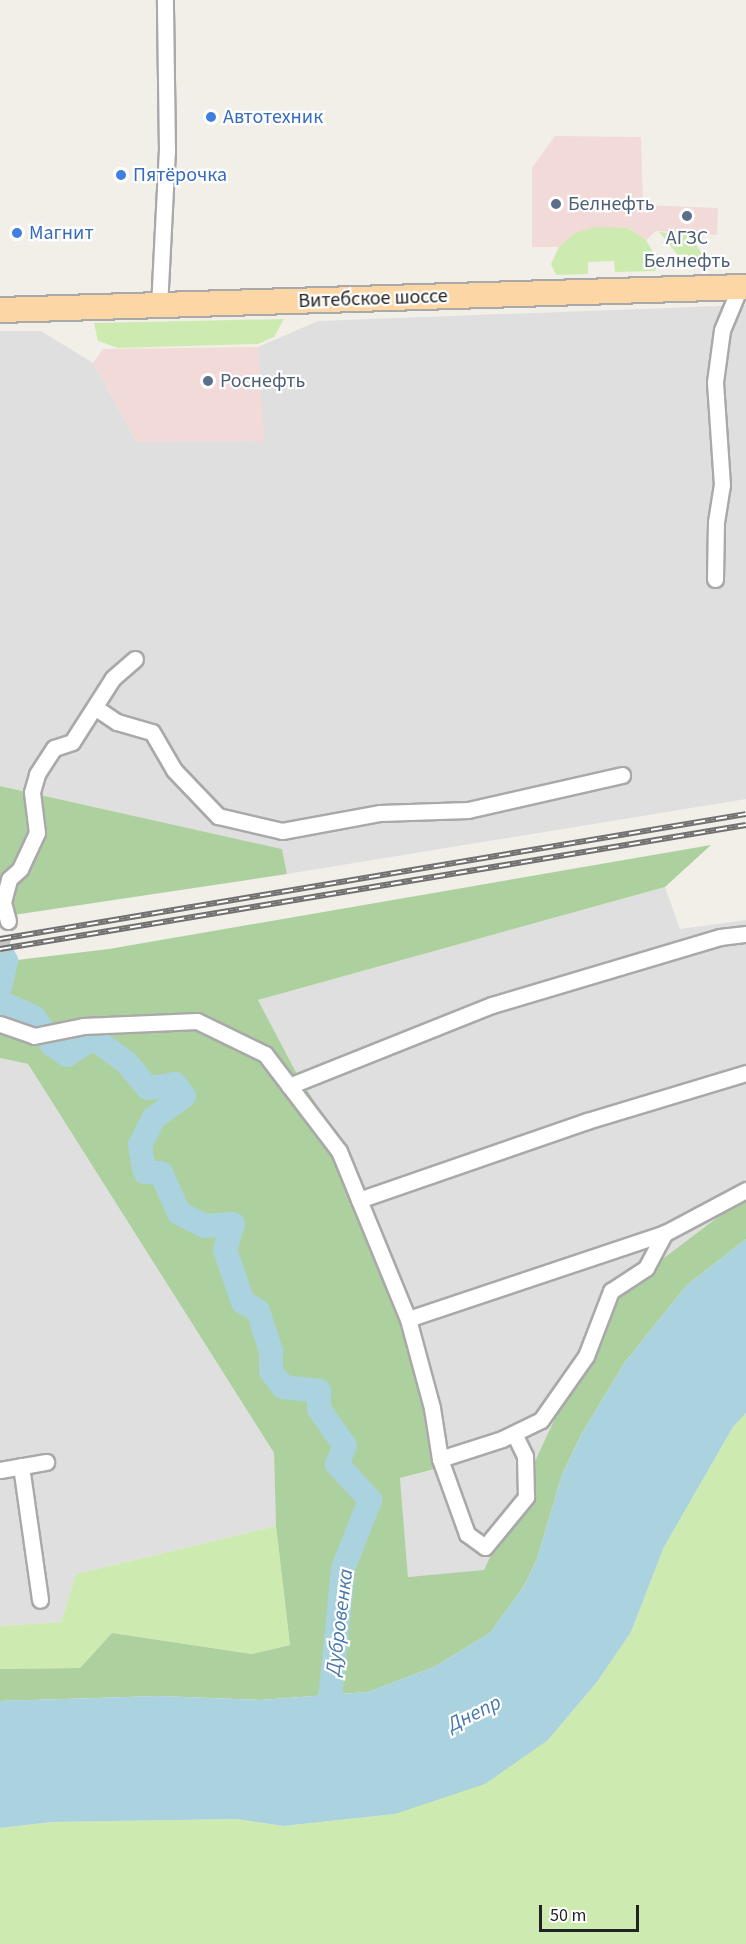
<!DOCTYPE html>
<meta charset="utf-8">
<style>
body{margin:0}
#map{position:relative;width:746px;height:1944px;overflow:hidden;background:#f2efe9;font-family:"Source Sans 3",sans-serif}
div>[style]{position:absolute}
.residential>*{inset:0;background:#e0dfdf}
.commercial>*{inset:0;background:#f2dad9}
.grass>*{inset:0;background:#cdebb0}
.forest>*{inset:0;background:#add19e}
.water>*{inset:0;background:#aad3df}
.river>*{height:24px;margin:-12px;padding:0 12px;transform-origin:12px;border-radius:12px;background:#aad3df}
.minor-tunnel>*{height:15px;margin-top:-7.5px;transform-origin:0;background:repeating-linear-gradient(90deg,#c8c6c1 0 15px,transparent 0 23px)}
.roads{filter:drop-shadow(2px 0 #a9a9a9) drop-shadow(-2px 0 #a9a9a9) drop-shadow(0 2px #a9a9a9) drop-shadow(0 -2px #a9a9a9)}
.minor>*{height:15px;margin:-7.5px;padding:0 7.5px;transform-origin:7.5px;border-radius:7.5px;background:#fff}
.primary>*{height:24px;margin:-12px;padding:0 12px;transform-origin:12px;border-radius:12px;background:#fcd6a4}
.rail>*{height:6px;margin-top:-3px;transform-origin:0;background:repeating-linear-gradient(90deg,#fff 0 11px,#707070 0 22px);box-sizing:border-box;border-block:2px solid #707070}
.dots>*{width:16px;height:16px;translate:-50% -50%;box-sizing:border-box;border:3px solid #fff;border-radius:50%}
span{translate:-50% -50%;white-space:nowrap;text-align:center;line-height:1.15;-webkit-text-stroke:4.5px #fff;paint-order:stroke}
.shop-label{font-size:20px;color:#366cbe}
.left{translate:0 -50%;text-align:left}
.service-label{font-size:20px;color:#4e5e75}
.street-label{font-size:20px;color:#222}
.water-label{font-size:21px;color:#4a7aab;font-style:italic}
.scale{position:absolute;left:539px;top:1905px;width:100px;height:27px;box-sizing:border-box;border:3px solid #222;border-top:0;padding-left:8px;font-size:18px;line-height:21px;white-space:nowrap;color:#222;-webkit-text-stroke:4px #fff;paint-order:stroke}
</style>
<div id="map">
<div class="residential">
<i style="clip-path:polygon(746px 305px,746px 799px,287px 874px,281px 849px,0 786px,0 331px,41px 331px,93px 363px,137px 442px,263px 441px,258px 347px,318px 321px)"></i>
<i style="clip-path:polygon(665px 887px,680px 929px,746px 920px,746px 1196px,612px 1297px,484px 1571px,408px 1577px,400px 1478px,447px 1467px,341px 1142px,298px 1076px,258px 1000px)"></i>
<i style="clip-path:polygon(0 1058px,28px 1064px,274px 1453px,276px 1526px,76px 1574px,61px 1622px,0 1626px)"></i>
</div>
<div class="commercial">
<i style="clip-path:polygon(555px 136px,641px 137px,643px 205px,718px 208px,717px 235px,656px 231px,646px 240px,628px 228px,575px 233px,559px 247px,532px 247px,532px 168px)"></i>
<i style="clip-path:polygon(258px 347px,264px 441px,137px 442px,93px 363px,103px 349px)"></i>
</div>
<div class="grass">
<i style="clip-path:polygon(596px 227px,628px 228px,646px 240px,658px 261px,655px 271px,615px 272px,614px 261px,588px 262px,588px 274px,556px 275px,551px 264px,559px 247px,575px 233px)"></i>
<i style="clip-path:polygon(659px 232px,689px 235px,701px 252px,699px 266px,686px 265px)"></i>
<i style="clip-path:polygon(284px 319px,274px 337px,258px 344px,118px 348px,98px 341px,94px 323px)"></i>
<i style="clip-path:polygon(746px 1413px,746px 1944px,0 1944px,0 1828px,52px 1822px,237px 1819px,283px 1826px,395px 1814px,548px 1740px,597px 1682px,631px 1632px,664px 1547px,733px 1427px)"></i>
<i style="clip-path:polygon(276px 1526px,290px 1645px,252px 1654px,112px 1633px,80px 1668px,0 1669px,0 1626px,61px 1622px,76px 1574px)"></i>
</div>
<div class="forest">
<i style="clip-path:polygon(0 786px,282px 849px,287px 874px,0 917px)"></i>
<i style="clip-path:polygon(711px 845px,665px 887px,258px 1000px,298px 1076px,341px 1142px,415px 1312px,447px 1466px,400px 1478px,408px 1577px,484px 1570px,612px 1297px,746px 1196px,746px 1239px,687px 1285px,625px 1362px,581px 1435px,562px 1475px,537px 1559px,524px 1586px,490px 1633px,434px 1667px,368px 1692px,260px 1700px,158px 1696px,0 1701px,0 1669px,80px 1668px,112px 1633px,252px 1654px,290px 1645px,276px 1526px,274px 1453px,28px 1064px,0 1058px,0 962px,109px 949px)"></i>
</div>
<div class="water">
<i style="clip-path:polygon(746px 1239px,746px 1413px,733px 1427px,664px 1547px,631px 1632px,597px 1682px,548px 1740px,485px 1784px,395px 1814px,283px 1826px,237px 1819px,52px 1822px,0 1828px,0 1701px,158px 1696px,260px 1700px,368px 1692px,434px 1667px,490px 1633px,524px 1586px,537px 1559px,562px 1475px,581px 1435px,625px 1362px,687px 1285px)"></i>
</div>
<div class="river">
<i style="left:0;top:950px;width:13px;rotate:61deg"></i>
<i style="left:6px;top:961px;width:27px;rotate:103deg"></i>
<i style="left:0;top:1002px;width:37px;rotate:24deg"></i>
<i style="left:34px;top:1017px;width:34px;rotate:56deg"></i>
<i style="left:53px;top:1045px;width:17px;rotate:36deg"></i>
<i style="left:67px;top:1055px;width:31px;rotate:-33deg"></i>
<i style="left:93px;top:1038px;width:41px;rotate:36deg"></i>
<i style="left:126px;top:1062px;width:34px;rotate:50deg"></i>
<i style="left:148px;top:1088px;width:27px;rotate:-8deg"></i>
<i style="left:175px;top:1084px;width:15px;rotate:53deg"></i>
<i style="left:184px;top:1096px;width:37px;rotate:144deg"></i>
<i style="left:154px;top:1118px;width:30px;rotate:117deg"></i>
<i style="left:140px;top:1145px;width:27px;rotate:80deg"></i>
<i style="left:145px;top:1172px;width:16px;rotate:4deg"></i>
<i style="left:161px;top:1173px;width:44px;rotate:65.8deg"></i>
<i style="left:179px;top:1213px;width:28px;rotate:27deg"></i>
<i style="left:204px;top:1226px;width:29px;rotate:-4deg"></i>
<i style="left:233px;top:1224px;width:27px;rotate:107deg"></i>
<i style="left:225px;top:1250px;width:55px;rotate:70.9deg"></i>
<i style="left:243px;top:1302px;width:17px;rotate:31deg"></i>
<i style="left:258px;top:1311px;width:42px;rotate:72deg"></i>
<i style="left:271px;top:1351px;width:20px;rotate:90deg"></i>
<i style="left:271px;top:1371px;width:20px;rotate:53deg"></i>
<i style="left:283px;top:1387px;width:36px;rotate:6deg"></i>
<i style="left:319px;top:1391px;width:18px;rotate:90deg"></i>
<i style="left:319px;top:1409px;width:45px;rotate:54.9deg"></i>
<i style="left:345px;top:1446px;width:20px;rotate:114deg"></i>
<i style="left:337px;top:1464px;width:49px;rotate:47.5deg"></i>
<i style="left:370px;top:1500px;width:74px;rotate:111.4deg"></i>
<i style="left:343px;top:1569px;width:160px;rotate:95.7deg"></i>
</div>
<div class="minor-tunnel">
<i style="left:0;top:951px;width:31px;rotate:-75deg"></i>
</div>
<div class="roads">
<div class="minor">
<i style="left:159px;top:307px;width:156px;rotate:-87.1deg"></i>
<i style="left:167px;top:151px;width:151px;rotate:-90.8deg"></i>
<i style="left:715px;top:579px;width:57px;rotate:-89deg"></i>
<i style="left:716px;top:522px;width:37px;rotate:-81deg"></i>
<i style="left:722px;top:485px;width:103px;rotate:-93.9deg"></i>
<i style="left:715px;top:382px;width:52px;rotate:-82.3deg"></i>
<i style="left:722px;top:330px;width:47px;rotate:-67.3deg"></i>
<i style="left:96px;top:708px;width:25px;rotate:34deg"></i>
<i style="left:117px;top:722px;width:36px;rotate:16deg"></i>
<i style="left:152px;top:732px;width:44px;rotate:59.9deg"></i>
<i style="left:174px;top:770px;width:64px;rotate:46.3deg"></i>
<i style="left:218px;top:816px;width:66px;rotate:13.2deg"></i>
<i style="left:282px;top:831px;width:100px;rotate:-10.4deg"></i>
<i style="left:380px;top:813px;width:88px;rotate:-2deg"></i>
<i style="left:468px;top:810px;width:158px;rotate:-12.8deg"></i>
<i style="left:8px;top:921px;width:20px;rotate:-105deg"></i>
<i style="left:3px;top:902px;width:24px;rotate:-75deg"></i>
<i style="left:9px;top:879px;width:15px;rotate:-42deg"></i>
<i style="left:20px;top:869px;width:40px;rotate:-65deg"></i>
<i style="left:37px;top:833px;width:41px;rotate:-97deg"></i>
<i style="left:32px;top:792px;width:19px;rotate:-74deg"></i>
<i style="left:37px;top:774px;width:31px;rotate:-57deg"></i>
<i style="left:54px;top:748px;width:19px;rotate:-18deg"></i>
<i style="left:72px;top:742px;width:76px;rotate:-57.4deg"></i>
<i style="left:113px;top:678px;width:29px;rotate:-41deg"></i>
<i style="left:0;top:1024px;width:36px;rotate:19deg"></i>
<i style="left:34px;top:1036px;width:50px;rotate:-11.5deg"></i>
<i style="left:83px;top:1026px;width:114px;rotate:-2.5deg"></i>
<i style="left:197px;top:1021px;width:76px;rotate:25.9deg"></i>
<i style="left:265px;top:1054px;width:122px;rotate:52.7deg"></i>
<i style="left:339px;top:1151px;width:182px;rotate:67.7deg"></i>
<i style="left:408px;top:1319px;width:92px;rotate:74.9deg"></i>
<i style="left:432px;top:1408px;width:52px;rotate:81.1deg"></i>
<i style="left:440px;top:1459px;width:65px;rotate:-17.9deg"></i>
<i style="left:502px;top:1439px;width:43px;rotate:-26deg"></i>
<i style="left:541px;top:1420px;width:78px;rotate:-54.9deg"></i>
<i style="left:586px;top:1356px;width:70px;rotate:-69deg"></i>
<i style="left:611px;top:1291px;width:42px;rotate:-33.3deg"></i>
<i style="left:646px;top:1268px;width:40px;rotate:-62deg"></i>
<i style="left:289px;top:1086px;width:219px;rotate:-21.8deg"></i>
<i style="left:492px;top:1005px;width:238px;rotate:-16.6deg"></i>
<i style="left:720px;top:937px;width:26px;rotate:-7deg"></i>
<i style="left:359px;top:1200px;width:241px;rotate:-19.1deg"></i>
<i style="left:587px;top:1121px;width:166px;rotate:-16.8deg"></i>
<i style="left:408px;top:1319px;width:271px;rotate:-18.5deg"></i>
<i style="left:665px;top:1233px;width:92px;rotate:-28deg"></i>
<i style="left:440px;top:1459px;width:80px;rotate:70.2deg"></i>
<i style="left:467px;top:1534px;width:22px;rotate:36deg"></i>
<i style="left:485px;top:1547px;width:65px;rotate:-50.6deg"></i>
<i style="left:526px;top:1497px;width:41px;rotate:-91.4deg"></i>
<i style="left:525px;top:1456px;width:25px;rotate:-116deg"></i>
<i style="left:21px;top:1466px;width:135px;rotate:81.9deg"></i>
<i style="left:0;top:1470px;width:47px;rotate:-9.9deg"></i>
</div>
<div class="primary">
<i style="left:0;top:310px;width:746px;rotate:-1.77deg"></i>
</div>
</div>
<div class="rail">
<i style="left:0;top:939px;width:756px;rotate:-9.51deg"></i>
<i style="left:0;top:949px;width:756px;rotate:-9.44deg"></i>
</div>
<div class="dots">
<i style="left:211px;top:117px;background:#3f7fe0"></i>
<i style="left:121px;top:175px;background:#3f7fe0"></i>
<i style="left:556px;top:204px;background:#5c6f8a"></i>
<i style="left:687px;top:216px;background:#5c6f8a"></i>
<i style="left:17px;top:233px;background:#3f7fe0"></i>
<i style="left:208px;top:381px;background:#5c6f8a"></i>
</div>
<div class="shop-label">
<span class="left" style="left:223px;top:117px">Автотехник</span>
<span class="left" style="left:133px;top:175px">Пятёрочка</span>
<span class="left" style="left:29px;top:233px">Магнит</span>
</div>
<div class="service-label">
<span class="left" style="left:568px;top:204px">Белнефть</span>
<span style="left:687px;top:250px">АГЗС<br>Белнефть</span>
<span class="left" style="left:220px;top:381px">Роснефть</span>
</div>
<div class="street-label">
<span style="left:373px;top:299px;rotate:-2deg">Витебское шоссе</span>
</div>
<div class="water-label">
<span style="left:339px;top:1622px;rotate:-83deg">Дубровенка</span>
<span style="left:474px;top:1713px;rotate:-26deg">Днепр</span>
</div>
<div class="scale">50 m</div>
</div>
